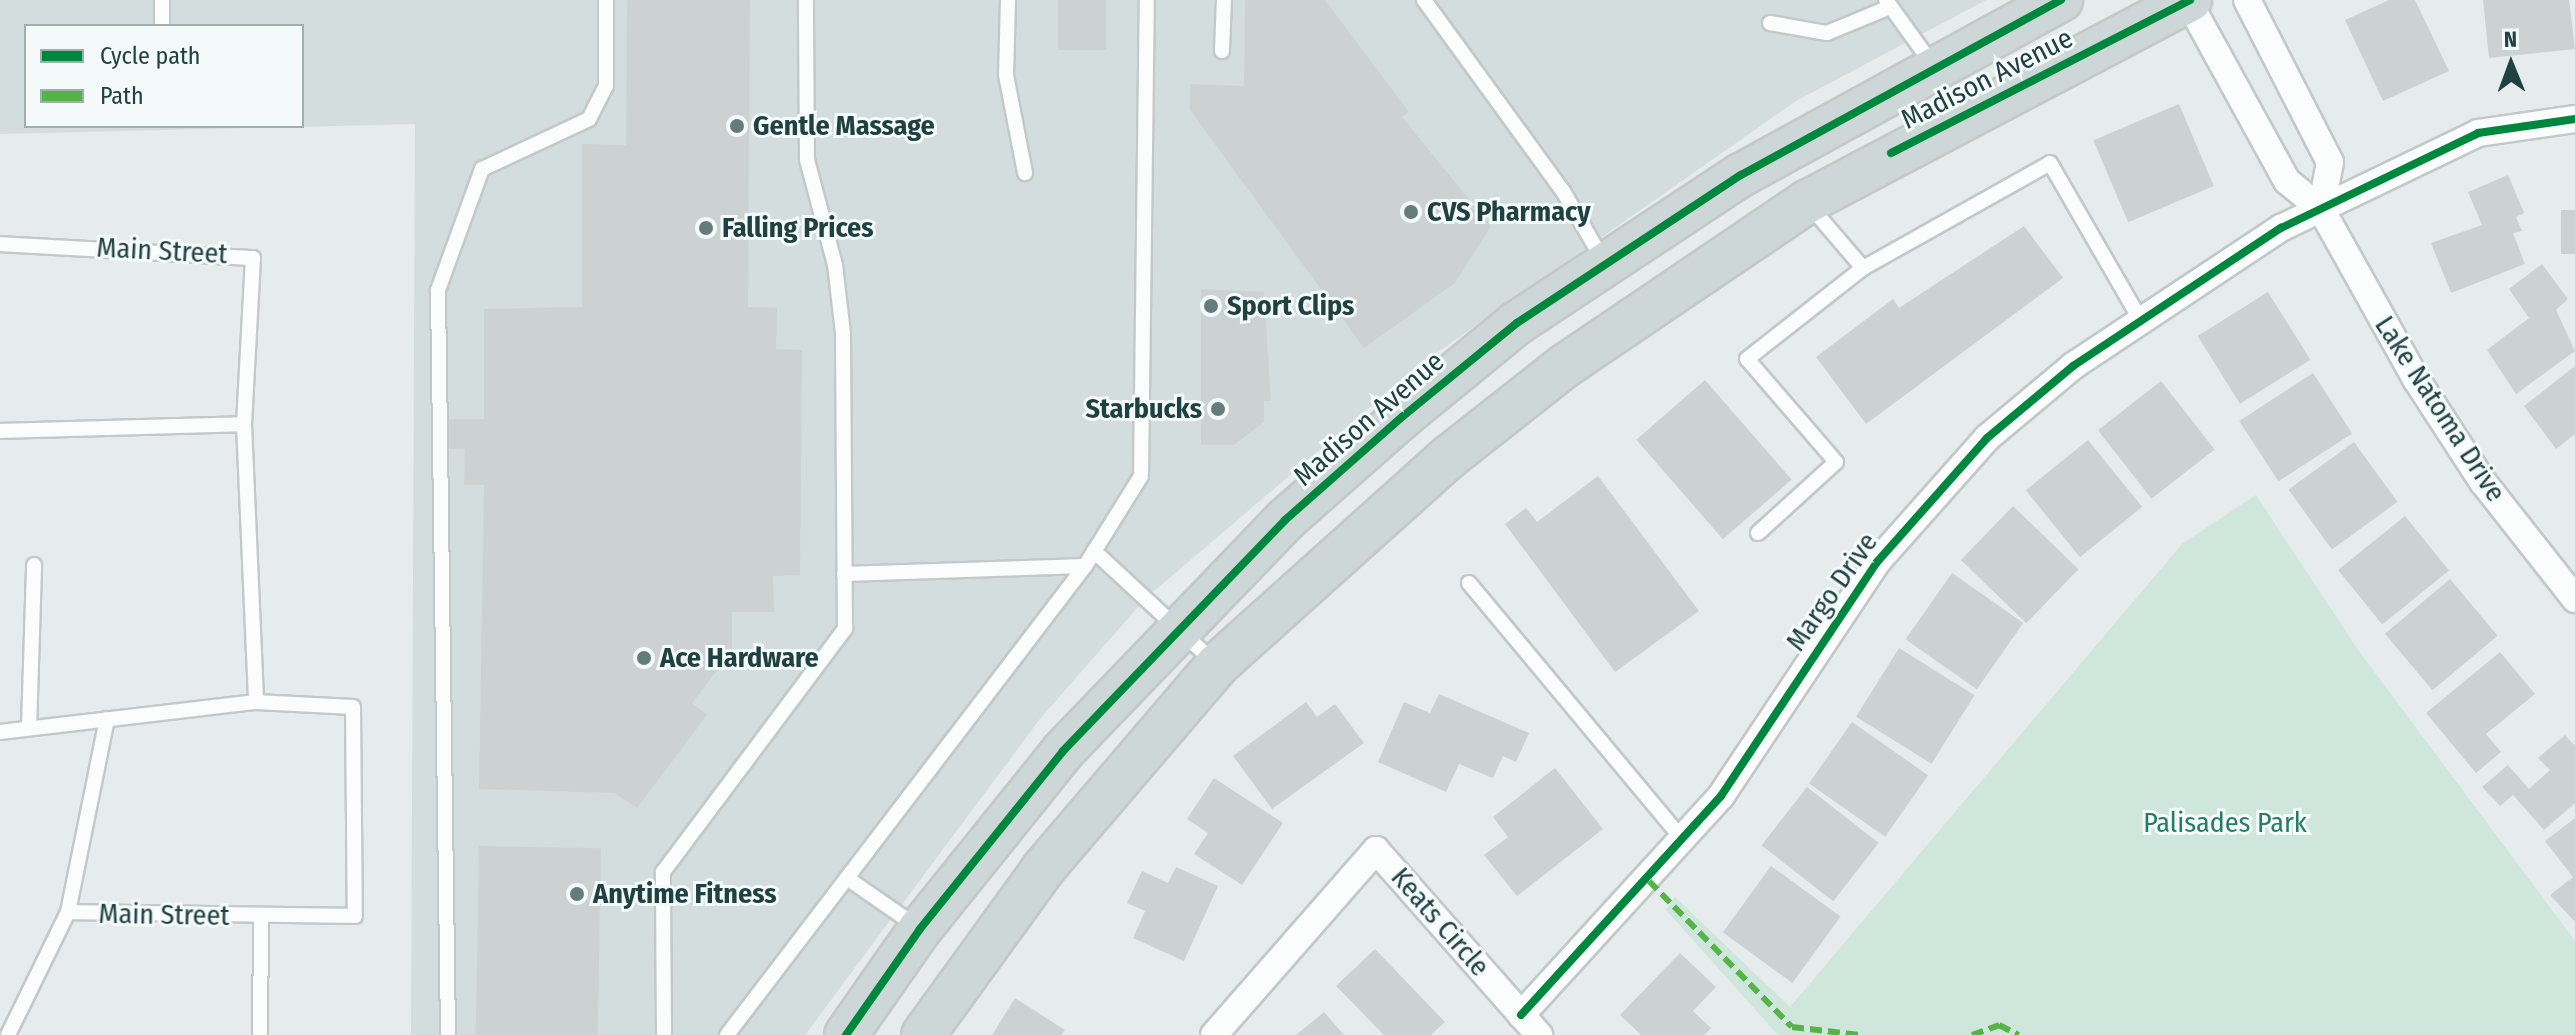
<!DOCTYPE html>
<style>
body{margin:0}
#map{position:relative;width:2575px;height:1035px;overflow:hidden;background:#e6ebeb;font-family:"Fira Sans Condensed",sans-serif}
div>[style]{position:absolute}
.built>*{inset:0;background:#d3dddd}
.green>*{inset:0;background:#cee6dc}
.building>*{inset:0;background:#ccd2d2;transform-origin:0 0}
.roads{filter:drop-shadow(2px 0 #c3c8c8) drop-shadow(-2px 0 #c3c8c8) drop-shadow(0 2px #c3c8c8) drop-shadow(0 -2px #c3c8c8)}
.service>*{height:14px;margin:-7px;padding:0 7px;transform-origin:7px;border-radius:7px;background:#fbfcfc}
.minor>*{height:26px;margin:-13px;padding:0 13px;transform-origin:13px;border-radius:13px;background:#fbfcfc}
.primary>*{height:42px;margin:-21px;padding:0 21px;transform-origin:21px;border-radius:21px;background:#ced7d7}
.quiet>*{height:6px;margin-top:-3px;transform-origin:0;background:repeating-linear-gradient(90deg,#55b347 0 12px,transparent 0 18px)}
.cycleway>*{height:8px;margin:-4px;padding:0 4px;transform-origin:4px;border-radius:4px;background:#00873e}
.dots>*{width:22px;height:22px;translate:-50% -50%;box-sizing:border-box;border:4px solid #f4faf9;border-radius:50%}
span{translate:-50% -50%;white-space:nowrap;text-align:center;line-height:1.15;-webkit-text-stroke:6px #f4faf9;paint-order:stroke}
.street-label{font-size:28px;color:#204142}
.poi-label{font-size:28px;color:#204142;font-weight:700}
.left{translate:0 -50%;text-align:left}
.right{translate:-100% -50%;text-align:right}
.park-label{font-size:28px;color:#267d61}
.legend{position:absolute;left:24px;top:24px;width:280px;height:104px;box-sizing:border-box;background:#f4faf9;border:2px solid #9fb0b0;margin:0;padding:10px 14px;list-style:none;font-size:24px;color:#204142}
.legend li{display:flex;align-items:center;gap:16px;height:40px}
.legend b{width:40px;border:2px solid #9fb0b0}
.north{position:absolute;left:2471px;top:24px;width:80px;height:80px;-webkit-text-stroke:6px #f4faf9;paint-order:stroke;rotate:359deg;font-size:22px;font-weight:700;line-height:32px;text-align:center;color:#204142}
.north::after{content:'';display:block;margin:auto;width:28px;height:36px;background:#204142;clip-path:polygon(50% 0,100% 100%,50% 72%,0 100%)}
</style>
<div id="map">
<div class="built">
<i style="clip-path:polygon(evenodd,0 0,1986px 0,1796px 101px,1418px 366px,1146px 598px,1039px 720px,805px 1035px,411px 1035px,415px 124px,0 134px,0 0,26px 26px,302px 26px,302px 126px,26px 126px,26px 26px)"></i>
</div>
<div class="green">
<i style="clip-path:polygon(2256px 495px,2356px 647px,2575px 941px,2575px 1035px,1778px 1035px,1666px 910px,1675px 897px,1790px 1007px,2182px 544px)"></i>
</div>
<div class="building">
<i style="clip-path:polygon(627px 0,750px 0,748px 307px,777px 308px,776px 349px,802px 350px,800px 575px,773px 576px,774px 612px,732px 612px,732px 651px,692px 703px,707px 715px,637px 808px,615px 793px,479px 789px,484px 485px,464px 485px,465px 449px,448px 449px,448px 419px,484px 419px,484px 309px,582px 307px,582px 144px,626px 145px)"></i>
<i style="left:1058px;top:0;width:48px;height:50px"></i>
<i style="clip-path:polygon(1245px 0,1325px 0,1409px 112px,1402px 117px,1491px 226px,1455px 283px,1364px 348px,1190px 110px,1190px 84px,1244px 86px)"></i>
<i style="clip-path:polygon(2389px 0,2415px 0,2449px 71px,2383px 101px,2345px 20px)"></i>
<i style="clip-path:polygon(2483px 0,2569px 0,2575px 49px,2489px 58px)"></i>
<i style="left:2179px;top:104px;width:89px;height:93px;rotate:67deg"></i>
<i style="clip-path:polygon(2508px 175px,2524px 213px,2516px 217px,2522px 231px,2513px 233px,2525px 264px,2451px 293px,2431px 243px,2482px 225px,2468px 192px)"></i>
<i style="left:2561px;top:210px;width:14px;height:44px"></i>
<i style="clip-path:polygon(2024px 226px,2063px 278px,1866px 424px,1816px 357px,1893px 299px,1899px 308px)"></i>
<i style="clip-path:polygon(2542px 264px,2568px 299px,2556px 310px,2575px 351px,2516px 394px,2487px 350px,2529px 318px,2509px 289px)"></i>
<i style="clip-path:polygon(1201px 289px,1264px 292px,1271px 401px,1264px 401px,1264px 422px,1234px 445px,1201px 445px)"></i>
<i style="left:2268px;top:292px;width:80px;height:83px;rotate:58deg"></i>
<i style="clip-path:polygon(2575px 366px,2575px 434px,2556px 449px,2524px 406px)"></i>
<i style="left:2313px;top:373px;width:72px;height:88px;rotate:57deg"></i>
<i style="left:1705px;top:380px;width:132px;height:91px;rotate:49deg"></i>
<i style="left:2161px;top:381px;width:87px;height:80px;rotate:52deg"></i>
<i style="left:2088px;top:440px;width:86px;height:80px;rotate:51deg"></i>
<i style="left:2354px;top:442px;width:74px;height:81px;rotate:54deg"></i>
<i style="clip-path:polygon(1598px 476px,1699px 611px,1615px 672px,1505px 524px,1526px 508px,1537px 522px)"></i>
<i style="left:2013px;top:506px;width:91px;height:75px;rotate:44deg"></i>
<i style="left:2405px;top:516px;width:70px;height:86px;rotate:51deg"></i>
<i style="left:1952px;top:573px;width:87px;height:81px;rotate:35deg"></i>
<i style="left:2450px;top:579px;width:74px;height:85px;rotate:50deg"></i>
<i style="left:1899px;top:648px;width:89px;height:81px;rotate:32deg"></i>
<i style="clip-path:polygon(2500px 652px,2535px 694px,2486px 734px,2501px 752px,2476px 773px,2426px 713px)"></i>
<i style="clip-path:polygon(1439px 694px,1529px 733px,1516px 762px,1503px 756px,1493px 778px,1459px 764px,1446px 792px,1378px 762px,1404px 702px,1430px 713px)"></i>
<i style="clip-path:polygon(1306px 702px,1317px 717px,1335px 704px,1364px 743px,1272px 809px,1233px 756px)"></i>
<i style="left:1852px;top:722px;width:93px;height:75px;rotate:35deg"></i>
<i style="clip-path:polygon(2565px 735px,2575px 746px,2575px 803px,2544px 830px,2513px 795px,2500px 806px,2482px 787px,2508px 765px,2529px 789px,2550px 770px,2538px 758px)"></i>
<i style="clip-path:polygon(1555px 768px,1603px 829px,1517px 896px,1484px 855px,1508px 837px,1493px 817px)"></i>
<i style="clip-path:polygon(1214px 778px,1283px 823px,1242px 885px,1194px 854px,1208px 833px,1187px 819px)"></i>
<i style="left:1807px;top:787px;width:91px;height:74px;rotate:38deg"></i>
<i style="clip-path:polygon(2575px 818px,2575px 922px,2550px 895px,2573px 877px,2545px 841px)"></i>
<i style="left:479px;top:846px;width:122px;height:189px;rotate:1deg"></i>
<i style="left:1771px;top:866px;width:86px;height:82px;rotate:36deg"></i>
<i style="clip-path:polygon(1176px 867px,1218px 886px,1184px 961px,1133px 938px,1145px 911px,1127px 903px,1142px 871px,1168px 883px)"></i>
<i style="clip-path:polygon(1375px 949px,1445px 1022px,1431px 1035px,1384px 1035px,1336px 986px)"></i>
<i style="clip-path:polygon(1680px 953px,1716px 987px,1693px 1011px,1711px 1028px,1704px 1035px,1641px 1035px,1620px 1015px)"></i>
<i style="clip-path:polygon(1015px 998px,1065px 1030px,1061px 1035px,992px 1035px)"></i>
<i style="clip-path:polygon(1324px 1012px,1344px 1035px,1296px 1035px)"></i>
</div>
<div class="roads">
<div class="service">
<i style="left:1008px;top:0;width:75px;rotate:91.5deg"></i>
<i style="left:1006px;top:75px;width:100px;rotate:79deg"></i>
<i style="left:1424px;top:0;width:236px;rotate:54deg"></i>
<i style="left:1563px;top:191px;width:80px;rotate:59.9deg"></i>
<i style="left:1886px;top:0;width:79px;rotate:54.3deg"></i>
<i style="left:1770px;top:23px;width:58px;rotate:10deg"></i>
<i style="left:1827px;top:33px;width:68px;rotate:-22.4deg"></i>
<i style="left:162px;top:26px;width:26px;rotate:-90deg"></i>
<i style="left:1222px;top:51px;width:51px;rotate:-87.8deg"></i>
<i style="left:0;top:244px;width:253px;rotate:3.2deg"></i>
<i style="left:253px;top:258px;width:166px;rotate:93.1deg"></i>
<i style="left:244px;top:424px;width:278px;rotate:87.5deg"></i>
<i style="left:1863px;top:268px;width:214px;rotate:-29.3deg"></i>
<i style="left:2050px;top:163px;width:180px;rotate:60deg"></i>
<i style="left:0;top:431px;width:244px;rotate:-1.6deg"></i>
<i style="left:1758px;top:533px;width:105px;rotate:-42.3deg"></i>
<i style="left:1836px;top:462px;width:136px;rotate:-130.8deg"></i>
<i style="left:1747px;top:359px;width:147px;rotate:-38.1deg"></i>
<i style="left:1863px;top:268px;width:83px;rotate:-130.6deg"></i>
<i style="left:1094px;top:551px;width:163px;rotate:42.8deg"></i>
<i style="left:844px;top:574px;width:241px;rotate:-1.9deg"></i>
<i style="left:1469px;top:583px;width:336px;rotate:50.2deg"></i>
<i style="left:29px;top:728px;width:163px;rotate:-88.2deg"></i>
<i style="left:0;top:732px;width:258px;rotate:-6.7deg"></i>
<i style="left:256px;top:702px;width:97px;rotate:3deg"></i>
<i style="left:353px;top:707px;width:209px;rotate:89.5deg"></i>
<i style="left:355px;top:916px;width:287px;rotate:-179.2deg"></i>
<i style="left:847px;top:878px;width:88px;rotate:34.8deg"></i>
<i style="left:8px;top:1035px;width:137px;rotate:-64deg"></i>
<i style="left:68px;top:912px;width:197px;rotate:-78.6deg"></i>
<i style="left:260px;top:1035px;width:118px;rotate:-89.5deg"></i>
<i style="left:448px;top:1035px;width:745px;rotate:-90.77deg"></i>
<i style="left:438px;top:290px;width:129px;rotate:-70deg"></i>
<i style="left:482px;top:169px;width:118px;rotate:-25deg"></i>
<i style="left:589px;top:119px;width:37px;rotate:-63deg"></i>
<i style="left:606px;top:86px;width:86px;rotate:-90deg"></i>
<i style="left:664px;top:1035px;width:163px;rotate:-90.4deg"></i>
<i style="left:663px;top:872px;width:304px;rotate:-53.2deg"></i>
<i style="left:845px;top:629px;width:296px;rotate:-90.4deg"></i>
<i style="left:843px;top:333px;width:68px;rotate:-96.7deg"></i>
<i style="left:835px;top:265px;width:109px;rotate:-104.9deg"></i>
<i style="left:807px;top:160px;width:160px;rotate:-90.4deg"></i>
<i style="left:727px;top:1035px;width:590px;rotate:-52.64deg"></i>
<i style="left:1085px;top:566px;width:106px;rotate:-58.1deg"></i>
<i style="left:1141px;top:476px;width:476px;rotate:-89.3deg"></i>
</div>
<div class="minor">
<i style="left:2247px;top:0;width:182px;rotate:62.9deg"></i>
<i style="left:2330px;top:162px;width:48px;rotate:100.8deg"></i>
<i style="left:2188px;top:1px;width:205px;rotate:61.2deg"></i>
<i style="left:2287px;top:181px;width:44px;rotate:39.5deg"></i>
<i style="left:2321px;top:209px;width:195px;rotate:60.8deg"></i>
<i style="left:2416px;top:379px;width:123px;rotate:57deg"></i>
<i style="left:2483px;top:482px;width:149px;rotate:51.8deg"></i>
<i style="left:1521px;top:1015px;width:297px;rotate:-47.6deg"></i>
<i style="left:1721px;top:796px;width:281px;rotate:-56.3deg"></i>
<i style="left:1877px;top:562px;width:166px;rotate:-48.4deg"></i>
<i style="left:1987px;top:438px;width:112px;rotate:-39.9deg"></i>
<i style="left:2073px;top:366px;width:250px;rotate:-33.6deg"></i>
<i style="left:2281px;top:228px;width:219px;rotate:-25.7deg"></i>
<i style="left:2478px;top:133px;width:98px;rotate:-8.2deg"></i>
<i style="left:1214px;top:1035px;width:246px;rotate:-48.8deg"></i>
<i style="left:1376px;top:850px;width:247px;rotate:48.6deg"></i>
</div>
<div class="primary">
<i style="left:846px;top:1035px;width:129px;rotate:-55.1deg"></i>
<i style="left:920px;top:929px;width:228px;rotate:-51.2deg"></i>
<i style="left:1063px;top:751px;width:320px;rotate:-46.1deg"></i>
<i style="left:1285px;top:520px;width:156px;rotate:-41.4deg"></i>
<i style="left:1402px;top:417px;width:149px;rotate:-39.3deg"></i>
<i style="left:1517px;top:323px;width:268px;rotate:-33.5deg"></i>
<i style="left:1741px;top:175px;width:365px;rotate:-28.7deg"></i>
<i style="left:923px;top:1035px;width:205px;rotate:-54.1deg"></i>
<i style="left:1043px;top:869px;width:268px;rotate:-49.5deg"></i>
<i style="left:1217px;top:665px;width:312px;rotate:-41.9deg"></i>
<i style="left:1449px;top:457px;width:149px;rotate:-38.2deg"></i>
<i style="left:1566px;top:365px;width:291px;rotate:-34.1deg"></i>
<i style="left:1807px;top:202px;width:433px;rotate:-27.8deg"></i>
</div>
</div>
<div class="quiet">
<i style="left:1649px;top:881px;width:204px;rotate:45.6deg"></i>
<i style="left:1792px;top:1027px;width:68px;rotate:6.7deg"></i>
<i style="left:1972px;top:1035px;width:29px;rotate:-20deg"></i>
<i style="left:1999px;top:1025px;width:22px;rotate:27deg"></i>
</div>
<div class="cycleway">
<i style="left:1891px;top:153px;width:336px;rotate:-27.1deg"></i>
<i style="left:1521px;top:1015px;width:297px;rotate:-47.6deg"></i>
<i style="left:1721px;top:796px;width:281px;rotate:-56.3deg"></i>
<i style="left:1877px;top:562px;width:166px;rotate:-48.4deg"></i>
<i style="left:1987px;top:438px;width:112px;rotate:-39.9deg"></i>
<i style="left:2073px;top:366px;width:250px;rotate:-33.6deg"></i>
<i style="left:2281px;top:228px;width:219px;rotate:-25.7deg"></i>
<i style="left:2478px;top:133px;width:98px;rotate:-8.2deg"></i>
<i style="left:846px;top:1035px;width:129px;rotate:-55.1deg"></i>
<i style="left:920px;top:929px;width:228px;rotate:-51.2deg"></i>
<i style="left:1063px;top:751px;width:320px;rotate:-46.1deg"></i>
<i style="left:1285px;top:520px;width:156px;rotate:-41.4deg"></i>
<i style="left:1402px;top:417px;width:149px;rotate:-39.3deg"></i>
<i style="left:1517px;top:323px;width:268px;rotate:-33.5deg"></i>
<i style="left:1741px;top:175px;width:365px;rotate:-28.7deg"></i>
</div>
<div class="dots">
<i style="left:737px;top:126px;background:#657c7d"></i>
<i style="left:1411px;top:212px;background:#657c7d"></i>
<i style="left:706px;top:228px;background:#657c7d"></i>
<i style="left:1211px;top:306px;background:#657c7d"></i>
<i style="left:1218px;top:409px;background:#657c7d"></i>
<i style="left:644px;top:658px;background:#657c7d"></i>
<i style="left:577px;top:894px;background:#657c7d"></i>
</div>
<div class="street-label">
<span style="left:1987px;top:79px;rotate:-27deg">Madison Avenue</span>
<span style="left:162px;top:251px;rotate:3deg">Main Street</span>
<span style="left:2440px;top:409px;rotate:57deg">Lake Natoma Drive</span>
<span style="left:1369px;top:419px;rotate:-41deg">Madison Avenue</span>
<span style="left:1832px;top:592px;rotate:-55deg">Margo Drive</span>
<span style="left:164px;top:915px;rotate:1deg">Main Street</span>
<span style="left:1440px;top:922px;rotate:49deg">Keats Circle</span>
</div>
<div class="poi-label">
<span class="left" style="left:753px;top:126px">Gentle Massage</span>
<span class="left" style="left:1427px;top:212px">CVS Pharmacy</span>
<span class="left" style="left:722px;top:228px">Falling Prices</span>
<span class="left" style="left:1227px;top:306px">Sport Clips</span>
<span class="right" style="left:1202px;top:409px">Starbucks</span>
<span class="left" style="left:660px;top:658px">Ace Hardware</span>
<span class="left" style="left:593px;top:894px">Anytime Fitness</span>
</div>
<div class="park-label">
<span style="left:2225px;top:823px">Palisades Park</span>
</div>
<ul class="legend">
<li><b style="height:10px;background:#00873e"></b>Cycle path</li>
<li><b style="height:10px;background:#55b347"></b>Path</li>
</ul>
<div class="north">N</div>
</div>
